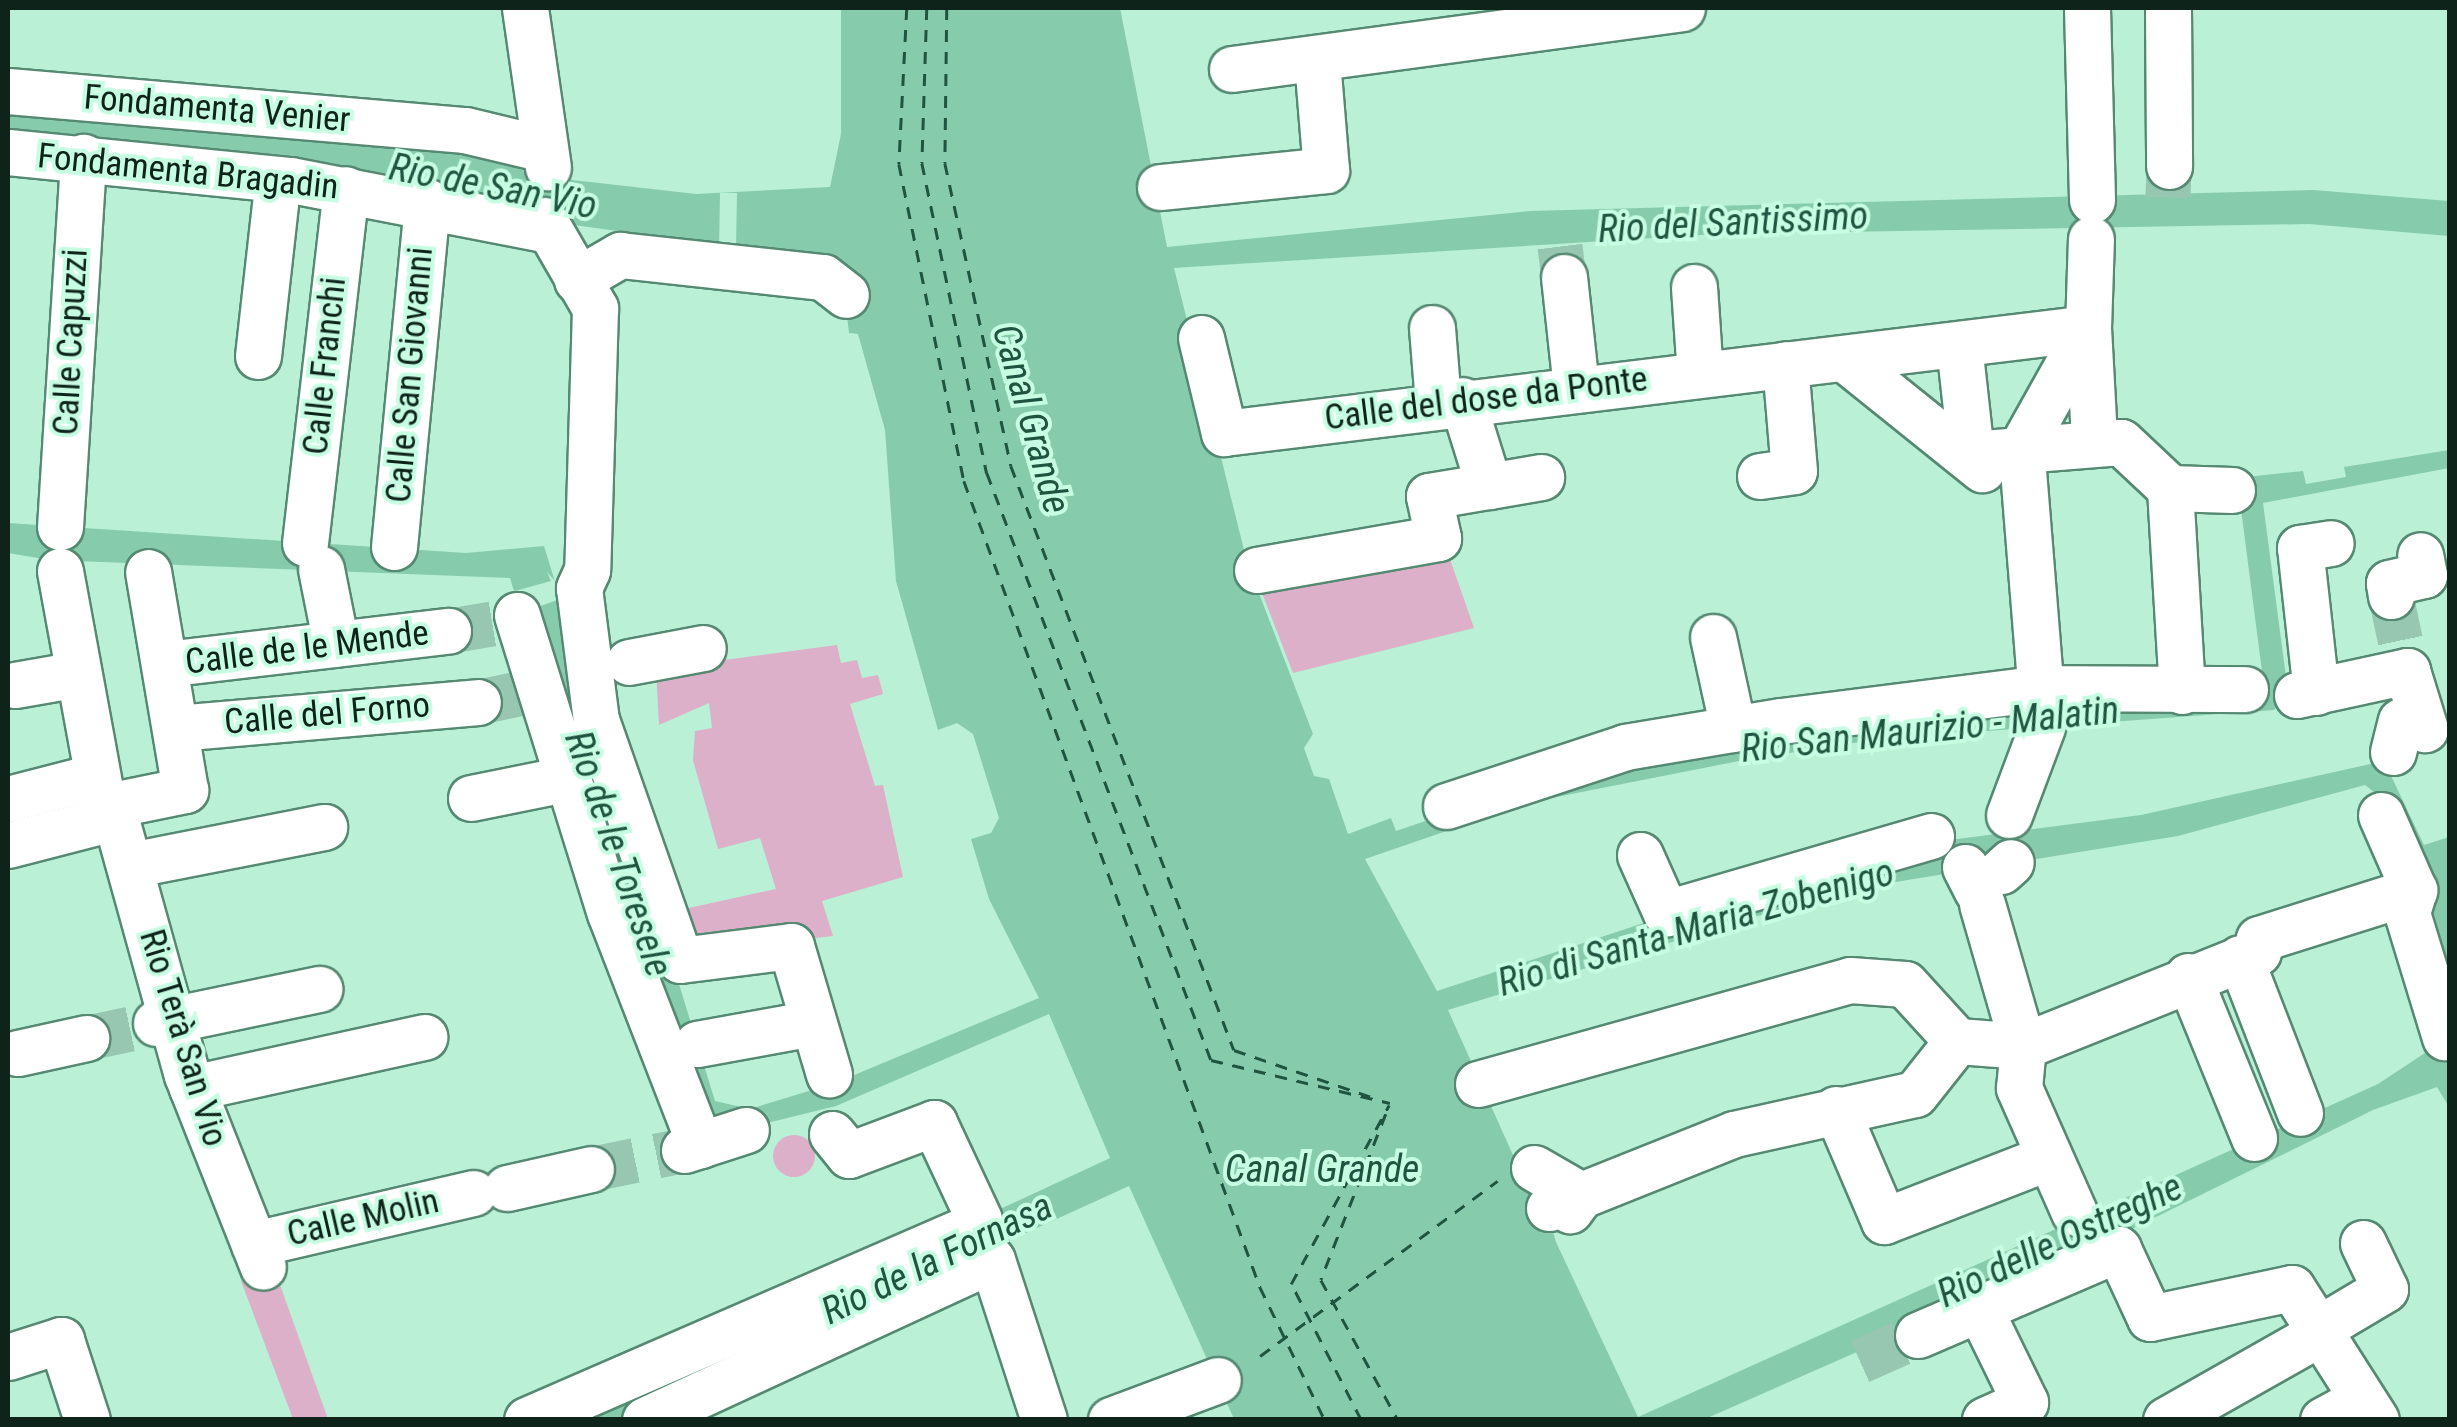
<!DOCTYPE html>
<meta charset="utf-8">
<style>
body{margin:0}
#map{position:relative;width:2457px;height:1427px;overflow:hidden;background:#b9f0d6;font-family:"Roboto Condensed",sans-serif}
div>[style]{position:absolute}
.green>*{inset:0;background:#dcb0c8}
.round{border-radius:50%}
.water>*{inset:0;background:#87cbad}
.pier>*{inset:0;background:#b9f0d6;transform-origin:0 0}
.ferry>*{height:2.5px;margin-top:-1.25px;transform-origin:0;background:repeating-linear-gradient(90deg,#1f5540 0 12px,transparent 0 22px)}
.minor-tunnel>*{height:45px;margin-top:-22.5px;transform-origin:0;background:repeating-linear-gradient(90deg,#97c7b1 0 45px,transparent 0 67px)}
.roads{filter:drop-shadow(2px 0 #558972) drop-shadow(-2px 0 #558972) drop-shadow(0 2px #558972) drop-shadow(0 -2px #558972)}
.minor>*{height:45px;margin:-22.5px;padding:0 22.5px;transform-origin:22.5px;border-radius:22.5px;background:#fff}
span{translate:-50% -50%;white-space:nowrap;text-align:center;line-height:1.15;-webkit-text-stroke:8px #c6fde3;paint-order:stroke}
.street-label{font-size:35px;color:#0e241b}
.water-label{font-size:38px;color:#1f5540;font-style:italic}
.frame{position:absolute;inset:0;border:10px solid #0e241b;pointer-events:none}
</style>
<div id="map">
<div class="green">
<i style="clip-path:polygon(1444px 542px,1474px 628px,1293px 673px,1257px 580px)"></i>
<i style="clip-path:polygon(837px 645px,841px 663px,857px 660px,862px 678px,878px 675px,881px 686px,883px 694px,850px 704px,875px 786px,883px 785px,903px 877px,822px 901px,833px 936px,689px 952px,675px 911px,776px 889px,760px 838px,718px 849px,693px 760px,695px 731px,712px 728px,709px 703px,659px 725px,656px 669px)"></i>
<i class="round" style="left:773px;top:1135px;width:42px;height:42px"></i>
<i style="clip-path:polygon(274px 1268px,328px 1419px,293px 1419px,241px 1281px)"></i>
</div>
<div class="water">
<i style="clip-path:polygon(841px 8px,1120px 8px,1167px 247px,1530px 211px,2313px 190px,2449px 201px,2449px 236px,2309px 224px,1717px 234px,1174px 268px,1247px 562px,1313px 734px,1304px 748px,1314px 776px,1329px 779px,1348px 834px,1391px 818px,1396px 831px,1614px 757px,2264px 687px,2237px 478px,2303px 471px,2306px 484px,2346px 477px,2344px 467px,2449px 450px,2449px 468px,2263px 503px,2288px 692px,2274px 710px,1879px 739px,1744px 760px,1531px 802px,1365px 859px,1437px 991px,1665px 916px,1950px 840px,2141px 815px,2384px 761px,2424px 845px,2449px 837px,2449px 1032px,2379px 796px,2365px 785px,2178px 836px,1840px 891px,1448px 1010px,1517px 1164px,1531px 1160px,1556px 1242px,1638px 1417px,2378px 1084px,2449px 1037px,2449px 1107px,2437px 1087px,2373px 1110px,2091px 1249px,1705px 1419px,1234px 1419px,1129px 1186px,617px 1419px,548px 1419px,1110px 1158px,1049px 1014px,836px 1106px,715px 1136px,571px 779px,510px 578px,50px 560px,8px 553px,8px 523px,466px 553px,544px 546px,715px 1101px,750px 1109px,835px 1083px,1039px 998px,989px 899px,971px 839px,991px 833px,999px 818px,973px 734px,957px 723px,938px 730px,896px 581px,885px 430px,858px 334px,849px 333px,840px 262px,8px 146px,8px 96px,425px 132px,537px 176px,696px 194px,830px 187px,841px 134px)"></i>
</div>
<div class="pier">
<i style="left:737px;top:193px;width:57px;height:17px;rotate:91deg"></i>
<i style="clip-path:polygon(547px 572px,568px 596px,516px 615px,500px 577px,515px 591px,551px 581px)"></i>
</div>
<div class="ferry">
<i style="left:907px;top:8px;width:156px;rotate:92.9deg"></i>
<i style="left:899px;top:164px;width:324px;rotate:78.4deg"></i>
<i style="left:964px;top:481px;width:859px;rotate:69.83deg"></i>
<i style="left:1260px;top:1287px;width:148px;rotate:64deg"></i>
<i style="left:927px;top:8px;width:155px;rotate:91.8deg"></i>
<i style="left:922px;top:163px;width:317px;rotate:78.2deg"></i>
<i style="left:987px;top:473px;width:628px;rotate:69.11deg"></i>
<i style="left:1211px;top:1060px;width:184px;rotate:13.5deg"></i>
<i style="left:947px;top:8px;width:155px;rotate:90.7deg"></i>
<i style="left:945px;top:163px;width:310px;rotate:77.7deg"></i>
<i style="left:1011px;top:466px;width:625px;rotate:69.1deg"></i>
<i style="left:1234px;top:1050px;width:148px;rotate:18.9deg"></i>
<i style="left:1386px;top:1114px;width:178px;rotate:111.4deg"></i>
<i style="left:1321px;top:1280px;width:160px;rotate:61.2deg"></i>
<i style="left:1260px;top:1356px;width:295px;rotate:-36.4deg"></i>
<i style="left:1361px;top:1420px;width:153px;rotate:-117.2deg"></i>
<i style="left:1291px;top:1284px;width:204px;rotate:-61.3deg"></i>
</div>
<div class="minor-tunnel">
<i style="left:2168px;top:197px;width:31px;rotate:-88deg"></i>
<i style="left:1560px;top:246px;width:31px;rotate:83deg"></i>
<i style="left:2391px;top:596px;width:77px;rotate:78deg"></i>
<i style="left:448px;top:631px;width:72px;rotate:-9.6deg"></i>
<i style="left:478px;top:702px;width:62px;rotate:-12deg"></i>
<i style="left:86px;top:1038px;width:72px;rotate:-12.1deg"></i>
<i style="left:591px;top:1169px;width:95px;rotate:-11.5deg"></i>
<i style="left:1860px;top:1361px;width:64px;rotate:-24.1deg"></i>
</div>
<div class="roads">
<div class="minor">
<i style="left:525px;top:8px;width:161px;rotate:81.8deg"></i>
<i style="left:2087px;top:8px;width:192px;rotate:88.5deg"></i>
<i style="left:2168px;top:8px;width:158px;rotate:89.6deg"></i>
<i style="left:1232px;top:69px;width:454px;rotate:-7.7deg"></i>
<i style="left:8px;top:91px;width:459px;rotate:4.9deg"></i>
<i style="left:465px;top:130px;width:81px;rotate:13.5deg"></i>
<i style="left:8px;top:152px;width:284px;rotate:5.7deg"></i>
<i style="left:291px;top:180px;width:257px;rotate:11deg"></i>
<i style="left:1160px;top:187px;width:167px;rotate:-5.8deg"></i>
<i style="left:1326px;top:170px;width:109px;rotate:-94.7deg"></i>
<i style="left:544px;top:220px;width:102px;rotate:59.9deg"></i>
<i style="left:595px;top:308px;width:262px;rotate:91.7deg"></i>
<i style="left:587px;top:570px;width:20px;rotate:114deg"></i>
<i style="left:579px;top:588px;width:133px;rotate:82.7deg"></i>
<i style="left:596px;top:720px;width:254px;rotate:70.7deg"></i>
<i style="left:680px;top:960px;width:112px;rotate:-7.2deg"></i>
<i style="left:791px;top:946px;width:134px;rotate:73.5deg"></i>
<i style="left:1564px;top:277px;width:111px;rotate:83.8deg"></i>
<i style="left:577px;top:280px;width:50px;rotate:-30.2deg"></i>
<i style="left:620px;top:255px;width:204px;rotate:6.2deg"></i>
<i style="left:823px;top:277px;width:29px;rotate:38deg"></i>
<i style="left:1694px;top:287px;width:87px;rotate:86.1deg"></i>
<i style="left:1432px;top:328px;width:75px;rotate:85.4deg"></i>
<i style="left:2088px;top:328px;width:112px;rotate:86.9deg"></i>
<i style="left:1201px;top:338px;width:98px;rotate:76.4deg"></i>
<i style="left:1224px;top:433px;width:870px;rotate:-6.93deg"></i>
<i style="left:2088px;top:328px;width:89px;rotate:-88.1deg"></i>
<i style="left:1959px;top:345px;width:110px;rotate:83.7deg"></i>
<i style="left:1971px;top:454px;width:150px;rotate:-4.6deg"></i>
<i style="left:2121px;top:442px;width:67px;rotate:43.2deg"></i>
<i style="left:258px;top:356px;width:178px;rotate:-83.6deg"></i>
<i style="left:1845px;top:359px;width:176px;rotate:38.8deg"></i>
<i style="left:1760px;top:476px;width:34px;rotate:-8deg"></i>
<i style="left:1794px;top:471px;width:107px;rotate:-94.8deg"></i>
<i style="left:1489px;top:486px;width:53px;rotate:-9.8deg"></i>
<i style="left:60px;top:527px;width:371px;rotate:-86.4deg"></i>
<i style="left:305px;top:543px;width:356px;rotate:-83.4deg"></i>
<i style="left:394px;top:547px;width:347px;rotate:-84.5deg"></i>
<i style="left:321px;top:569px;width:76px;rotate:78.7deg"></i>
<i style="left:1257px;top:570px;width:184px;rotate:-10deg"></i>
<i style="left:1438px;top:538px;width:43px;rotate:-102.1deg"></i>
<i style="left:1429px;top:496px;width:61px;rotate:-9.5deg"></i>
<i style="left:1489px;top:486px;width:90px;rotate:-107.4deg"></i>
<i style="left:60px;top:571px;width:239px;rotate:79.6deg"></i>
<i style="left:103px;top:806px;width:9px;rotate:-6deg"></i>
<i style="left:2391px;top:596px;width:13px;rotate:-99deg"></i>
<i style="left:2389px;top:583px;width:36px;rotate:-13deg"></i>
<i style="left:2424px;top:575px;width:20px;rotate:-101deg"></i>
<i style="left:517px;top:615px;width:312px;rotate:72.7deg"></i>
<i style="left:610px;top:913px;width:249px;rotate:68.8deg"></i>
<i style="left:1713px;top:637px;width:94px;rotate:77.7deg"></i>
<i style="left:629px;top:662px;width:75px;rotate:-10.7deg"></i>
<i style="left:165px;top:664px;width:285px;rotate:-6.7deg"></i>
<i style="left:15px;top:685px;width:64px;rotate:-9.9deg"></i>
<i style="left:2182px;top:691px;width:203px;rotate:-93.4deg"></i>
<i style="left:2170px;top:488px;width:62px;rotate:1.8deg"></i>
<i style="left:2316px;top:692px;width:145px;rotate:-96.3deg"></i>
<i style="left:2300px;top:548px;width:31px;rotate:-9deg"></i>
<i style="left:2041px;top:694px;width:247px;rotate:-94.6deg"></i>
<i style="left:2021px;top:448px;width:137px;rotate:-60.8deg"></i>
<i style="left:2297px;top:695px;width:113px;rotate:-12.3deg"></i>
<i style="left:2407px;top:671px;width:61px;rotate:72.8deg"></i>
<i style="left:176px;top:728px;width:303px;rotate:-4.9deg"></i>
<i style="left:2393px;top:752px;width:32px;rotate:-76deg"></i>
<i style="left:471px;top:798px;width:96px;rotate:-11.4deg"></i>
<i style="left:8px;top:799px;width:92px;rotate:-14.5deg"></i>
<i style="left:112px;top:805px;width:280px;rotate:74.5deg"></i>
<i style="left:187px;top:1075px;width:206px;rotate:68.4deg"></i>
<i style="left:112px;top:805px;width:75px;rotate:-11.6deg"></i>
<i style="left:185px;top:790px;width:221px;rotate:-99.6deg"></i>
<i style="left:1446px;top:806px;width:188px;rotate:-18.2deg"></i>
<i style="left:1625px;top:747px;width:158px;rotate:-9.5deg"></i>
<i style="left:1781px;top:721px;width:263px;rotate:-7.2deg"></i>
<i style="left:2042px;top:688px;width:203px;rotate:0.3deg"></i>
<i style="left:2009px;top:815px;width:94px;rotate:-69.4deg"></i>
<i style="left:2381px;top:815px;width:82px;rotate:66.3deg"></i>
<i style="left:2414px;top:890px;width:24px;rotate:107deg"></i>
<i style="left:2407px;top:913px;width:130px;rotate:73deg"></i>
<i style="left:8px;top:845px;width:112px;rotate:-14.5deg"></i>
<i style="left:1640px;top:855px;width:64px;rotate:65.9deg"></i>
<i style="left:1666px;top:913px;width:276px;rotate:-16.2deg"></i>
<i style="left:130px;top:865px;width:198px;rotate:-11.1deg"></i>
<i style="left:1965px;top:867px;width:27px;rotate:63deg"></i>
<i style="left:2001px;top:871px;width:13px;rotate:-42deg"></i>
<i style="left:1982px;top:904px;width:148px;rotate:73.9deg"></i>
<i style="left:2023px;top:1046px;width:42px;rotate:95.4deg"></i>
<i style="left:2019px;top:1088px;width:136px;rotate:66.1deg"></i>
<i style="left:2240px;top:958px;width:166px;rotate:68.8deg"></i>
<i style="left:2188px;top:976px;width:175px;rotate:67.8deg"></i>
<i style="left:156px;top:1023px;width:167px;rotate:-11.8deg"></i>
<i style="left:697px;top:1044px;width:117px;rotate:-10.3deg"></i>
<i style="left:18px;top:1053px;width:70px;rotate:-12.4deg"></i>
<i style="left:1478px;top:1084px;width:386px;rotate:-15.6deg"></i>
<i style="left:1850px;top:980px;width:55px;rotate:4.2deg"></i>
<i style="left:1905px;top:984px;width:77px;rotate:47.6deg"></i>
<i style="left:1957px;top:1041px;width:66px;rotate:4.3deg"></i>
<i style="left:2023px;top:1046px;width:253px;rotate:-21.8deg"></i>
<i style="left:2258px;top:952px;width:13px;rotate:-86deg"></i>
<i style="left:2259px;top:939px;width:163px;rotate:-17.5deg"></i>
<i style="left:192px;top:1088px;width:238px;rotate:-12.4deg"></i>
<i style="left:1836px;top:1109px;width:122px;rotate:66.8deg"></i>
<i style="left:1884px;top:1221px;width:177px;rotate:-21.2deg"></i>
<i style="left:832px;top:1134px;width:27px;rotate:51deg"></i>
<i style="left:849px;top:1155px;width:91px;rotate:-20.6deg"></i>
<i style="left:934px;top:1123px;width:106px;rotate:64.9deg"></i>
<i style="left:684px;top:1150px;width:65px;rotate:-17.9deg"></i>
<i style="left:1534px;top:1168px;width:54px;rotate:29.9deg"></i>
<i style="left:1581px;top:1195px;width:19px;rotate:126deg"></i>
<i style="left:507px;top:1188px;width:86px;rotate:-12.7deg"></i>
<i style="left:1549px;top:1208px;width:199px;rotate:-21.8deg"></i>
<i style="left:1734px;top:1134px;width:185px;rotate:-12.5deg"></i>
<i style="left:1915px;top:1094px;width:68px;rotate:-51.6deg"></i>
<i style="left:254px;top:1244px;width:225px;rotate:-13.1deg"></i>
<i style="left:1979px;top:1308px;width:105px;rotate:63.9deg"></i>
<i style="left:2025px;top:1402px;width:44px;rotate:155.8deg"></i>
<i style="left:2318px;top:1329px;width:78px;rotate:-30.8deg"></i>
<i style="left:2385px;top:1289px;width:51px;rotate:-115.6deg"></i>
<i style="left:1918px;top:1335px;width:218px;rotate:-23.3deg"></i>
<i style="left:2118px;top:1249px;width:76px;rotate:65.1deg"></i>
<i style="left:2150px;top:1318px;width:145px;rotate:-11.9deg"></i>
<i style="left:2292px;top:1288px;width:156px;rotate:57.5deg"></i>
<i style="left:8px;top:1357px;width:56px;rotate:-17.8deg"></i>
<i style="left:61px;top:1340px;width:84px;rotate:72deg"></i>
<i style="left:527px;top:1420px;width:472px;rotate:-23.5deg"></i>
<i style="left:645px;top:1420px;width:382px;rotate:-24.8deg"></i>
<i style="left:992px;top:1260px;width:168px;rotate:72deg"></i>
<i style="left:1111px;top:1420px;width:114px;rotate:-20.5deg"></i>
<i style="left:2166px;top:1420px;width:177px;rotate:-29.5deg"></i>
<i style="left:2323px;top:1420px;width:44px;rotate:-28.3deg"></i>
</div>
</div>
<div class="street-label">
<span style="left:217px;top:109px;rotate:5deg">Fondamenta Venier</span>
<span style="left:188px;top:172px;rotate:6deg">Fondamenta Bragadin</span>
<span style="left:71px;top:342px;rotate:-87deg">Calle Capuzzi</span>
<span style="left:325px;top:366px;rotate:-84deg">Calle Franchi</span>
<span style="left:410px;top:375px;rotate:-85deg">Calle San Giovanni</span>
<span style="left:1486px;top:399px;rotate:-7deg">Calle del dose da Ponte</span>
<span style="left:307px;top:648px;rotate:-7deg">Calle de le Mende</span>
<span style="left:327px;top:714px;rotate:-5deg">Calle del Forno</span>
<span style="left:183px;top:1038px;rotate:73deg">Rio Terà San Vio</span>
<span style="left:363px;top:1218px;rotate:-13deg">Calle Molin</span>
</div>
<div class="water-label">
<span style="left:493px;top:187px;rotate:11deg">Rio de San Vio</span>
<span style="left:1733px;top:223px;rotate:-3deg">Rio del Santissimo</span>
<span style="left:1031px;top:419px;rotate:74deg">Canal Grande</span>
<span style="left:1930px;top:730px;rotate:-6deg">Rio San Maurizio - Malatin</span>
<span style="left:618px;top:854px;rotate:71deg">Rio de le Toresele</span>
<span style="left:1696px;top:928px;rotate:-16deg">Rio di Santa Maria Zobenigo</span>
<span style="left:1322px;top:1170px">Canal Grande</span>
<span style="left:2060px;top:1241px;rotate:-25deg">Rio delle Ostreghe</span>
<span style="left:937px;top:1259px;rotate:-26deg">Rio de la Fornasa</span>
</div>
<div class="frame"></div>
</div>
